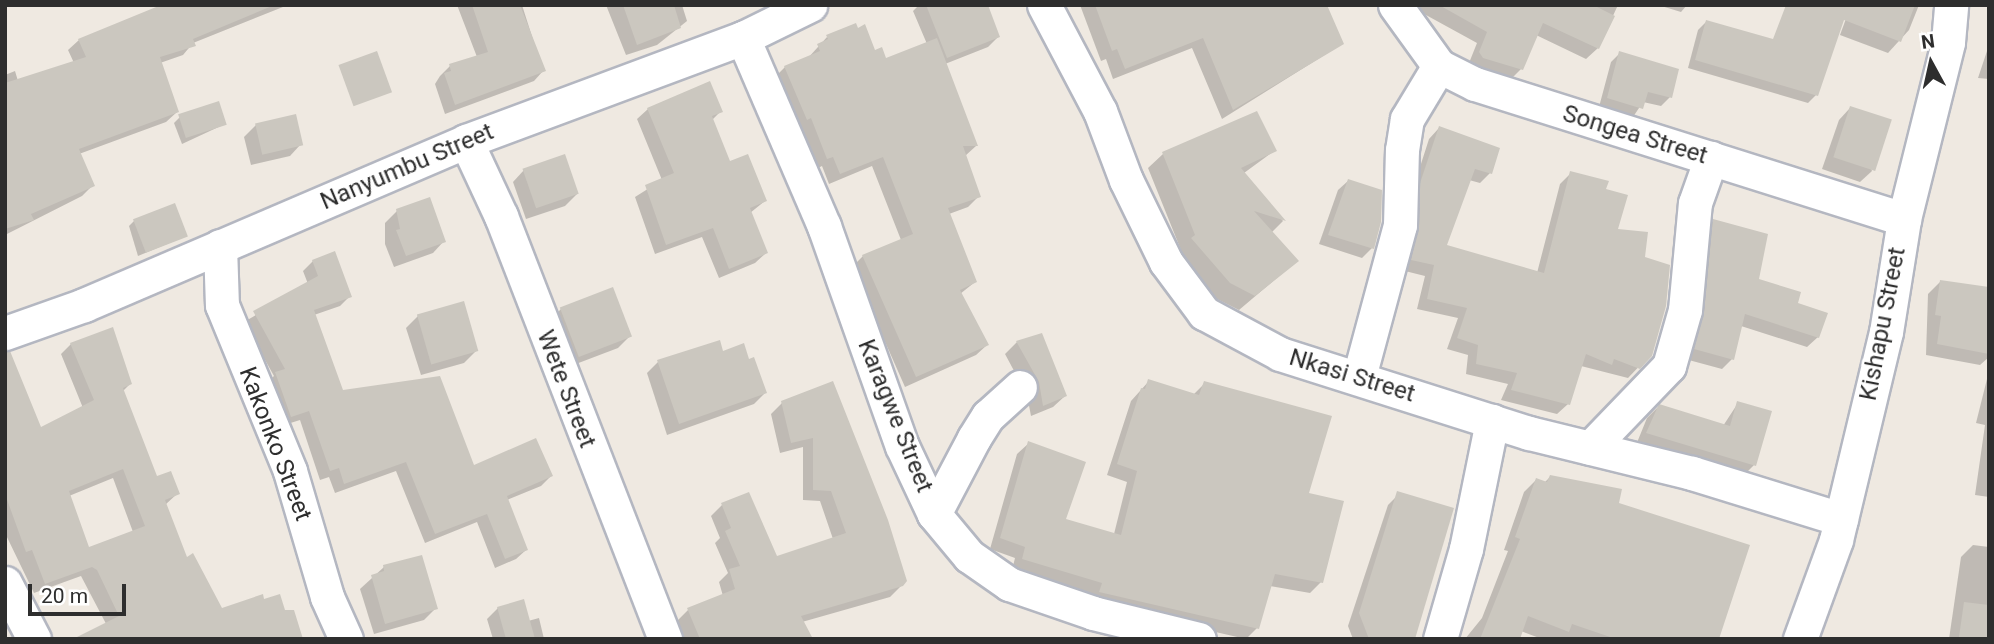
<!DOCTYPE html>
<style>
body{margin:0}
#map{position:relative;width:1994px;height:644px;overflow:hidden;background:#efe9e1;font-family:Roboto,sans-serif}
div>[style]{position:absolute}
.shadow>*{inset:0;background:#0003}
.building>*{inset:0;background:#cbc7bf;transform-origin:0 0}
.roads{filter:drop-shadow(2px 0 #b4b7c1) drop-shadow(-2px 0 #b4b7c1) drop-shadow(0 2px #b4b7c1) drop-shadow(0 -2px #b4b7c1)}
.minor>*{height:33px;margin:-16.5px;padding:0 16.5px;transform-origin:16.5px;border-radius:16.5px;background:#fff}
span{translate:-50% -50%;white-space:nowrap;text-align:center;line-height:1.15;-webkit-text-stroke:5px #fff;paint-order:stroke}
.street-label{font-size:24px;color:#2e2e2e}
.frame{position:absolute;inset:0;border:7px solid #2e2e2e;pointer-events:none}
.north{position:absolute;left:1896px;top:28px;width:70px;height:70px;-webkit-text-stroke:5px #fff;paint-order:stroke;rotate:352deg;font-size:19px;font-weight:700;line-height:28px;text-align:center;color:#2e2e2e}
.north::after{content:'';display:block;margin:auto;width:24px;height:32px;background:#2e2e2e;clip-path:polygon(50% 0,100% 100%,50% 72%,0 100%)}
.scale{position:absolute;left:28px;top:584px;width:98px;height:32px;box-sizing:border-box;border:4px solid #2e2e2e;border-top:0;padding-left:9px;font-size:21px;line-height:24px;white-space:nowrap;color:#2e2e2e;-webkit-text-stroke:5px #fff;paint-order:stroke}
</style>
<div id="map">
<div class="shadow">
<i style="clip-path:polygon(172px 5px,288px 5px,193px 43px,183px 55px,160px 63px,177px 112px,166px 122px,79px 154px,92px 186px,82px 196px,5px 235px,5px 75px,15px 71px,18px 81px,74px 63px,68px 50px,79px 40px)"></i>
<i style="clip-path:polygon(457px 5px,522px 5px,543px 71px,534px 81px,445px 114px,435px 84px,440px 76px,450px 66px,477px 57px)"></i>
<i style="clip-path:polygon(606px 5px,682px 5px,687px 21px,657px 45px,626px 55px)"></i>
<i style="clip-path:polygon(919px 5px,986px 5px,998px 37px,988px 47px,945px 64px,976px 146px,965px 156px,979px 196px,968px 207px,949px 214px,975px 282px,960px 294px,987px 345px,976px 355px,905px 387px,852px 267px,863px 256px,901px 240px,872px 166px,829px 184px,822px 166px,816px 169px,774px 78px,785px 67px,808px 58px,827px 37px,885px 60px,927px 44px,913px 11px)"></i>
<i style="clip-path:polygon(1080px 5px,1324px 5px,1342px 44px,1222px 119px,1192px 48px,1113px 79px,1106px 59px,1101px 61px)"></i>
<i style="clip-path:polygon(1418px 5px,1618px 5px,1598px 48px,1586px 59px,1536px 35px,1521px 69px,1510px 80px,1495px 78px,1469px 63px,1477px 43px,1415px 9px)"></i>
<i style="clip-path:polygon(1658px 5px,1687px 5px,1681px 12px)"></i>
<i style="clip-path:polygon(1851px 5px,1919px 5px,1909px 30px,1888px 53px,1840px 35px)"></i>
<i style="clip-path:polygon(1706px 22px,1816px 95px,1808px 103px,1688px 68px,1698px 30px)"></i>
<i style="clip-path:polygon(1989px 45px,1989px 79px,1978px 78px)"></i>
<i style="clip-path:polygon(1620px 53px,1670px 97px,1661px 106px,1643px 102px,1633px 117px,1599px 107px,1611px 62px)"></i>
<i style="clip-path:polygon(1850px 108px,1872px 171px,1860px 182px,1822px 169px,1839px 120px)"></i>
<i style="clip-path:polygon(648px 109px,721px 111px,712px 120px,729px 163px,765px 201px,750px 213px,766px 253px,755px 263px,719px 278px,702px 237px,655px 254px,635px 197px,662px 180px,637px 119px)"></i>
<i style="clip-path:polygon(180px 117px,225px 124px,182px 144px,174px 123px)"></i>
<i style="clip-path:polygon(256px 125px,301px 144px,290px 156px,251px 165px,244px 137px)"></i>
<i style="clip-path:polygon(1439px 128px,1490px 173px,1480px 183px,1469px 180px,1445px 246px,1537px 273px,1560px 184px,1571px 173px,1604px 190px,1616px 231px,1643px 259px,1650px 355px,1628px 378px,1581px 366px,1568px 404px,1557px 414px,1501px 400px,1508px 384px,1466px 374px,1468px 355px,1447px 349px,1458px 318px,1417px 309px,1425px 276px,1401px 270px,1411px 195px,1429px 139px)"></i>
<i style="clip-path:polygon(1274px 151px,1244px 173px,1283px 221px,1271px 233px,1297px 261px,1239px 310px,1215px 298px,1177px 254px,1181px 250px,1148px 168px,1163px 154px)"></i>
<i style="clip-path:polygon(524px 170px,577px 194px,565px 206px,526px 219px,513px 182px)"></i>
<i style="clip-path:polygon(1348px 181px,1372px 248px,1362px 258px,1319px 244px,1338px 190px)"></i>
<i style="clip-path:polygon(397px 211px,444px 241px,433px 253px,394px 267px,385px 244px,385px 223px)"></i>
<i style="clip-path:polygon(134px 221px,186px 236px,138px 256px,129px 226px)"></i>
<i style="clip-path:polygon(1713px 221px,1757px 280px,1796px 304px,1818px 337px,1807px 347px,1741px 326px,1732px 359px,1722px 369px,1685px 359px,1703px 231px)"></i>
<i style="clip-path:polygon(313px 261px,350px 296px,340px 306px,314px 315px,342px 392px,473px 467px,551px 476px,541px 486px,507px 500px,526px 550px,516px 559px,495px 568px,477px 522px,425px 543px,396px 471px,335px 493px,329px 477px,320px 480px,300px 420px,281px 426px,266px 383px,274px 376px,244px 322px,308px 284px,303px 271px)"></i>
<i style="clip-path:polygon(1940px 282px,1989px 289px,1989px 357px,1980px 365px,1926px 355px,1928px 294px)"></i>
<i style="clip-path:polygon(561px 309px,630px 336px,618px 348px,568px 367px,550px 320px)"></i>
<i style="clip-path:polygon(418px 316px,476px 351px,464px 363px,421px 375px,406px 328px)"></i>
<i style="clip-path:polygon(1017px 342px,1065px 396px,1053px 407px,1031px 416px,1027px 395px,1005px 354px)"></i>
<i style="clip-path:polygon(evenodd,71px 344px,130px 384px,122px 392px,156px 478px,178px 493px,165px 505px,186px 559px,221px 610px,263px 601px,283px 612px,114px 639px,81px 576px,34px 593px,5px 533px,5px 410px,40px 429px,83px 408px,61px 354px,71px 344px,113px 478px,133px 532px,88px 549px,69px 496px,113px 478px)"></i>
<i style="clip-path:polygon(722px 353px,765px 393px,754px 404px,667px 435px,647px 373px,658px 362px)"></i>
<i style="clip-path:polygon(1989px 371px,1989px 497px,1975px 495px,1985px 425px,1976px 423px)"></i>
<i style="clip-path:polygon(1149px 381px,1193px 395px,1205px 383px,1307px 494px,1321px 582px,1310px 593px,1270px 586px,1257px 628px,1246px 639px,1089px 603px,1092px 594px,1012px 570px,1015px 558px,990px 549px,1017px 454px,1029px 443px,1064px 520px,1114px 534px,1127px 482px,1107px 475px,1131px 401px)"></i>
<i style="clip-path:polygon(832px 384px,902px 585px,890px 597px,802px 622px,811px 639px,684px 639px,677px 621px,688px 610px,723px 596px,719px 582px,728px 573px,715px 543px,720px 538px,711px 516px,722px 505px,748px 494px,776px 558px,833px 539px,820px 501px,803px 500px,803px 447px,780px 453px,771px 414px,782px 403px)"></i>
<i style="clip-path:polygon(1738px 403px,1754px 465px,1742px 477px,1636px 445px,1647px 418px,1659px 406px,1723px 426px)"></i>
<i style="clip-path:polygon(1550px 477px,1617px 505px,1718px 639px,1542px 639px,1521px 631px,1519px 639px,1465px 639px,1482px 618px,1508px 551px,1504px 550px,1524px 492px,1536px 480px,1544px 483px)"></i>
<i style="clip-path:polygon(1400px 493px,1415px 639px,1353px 639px,1348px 626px,1388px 505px)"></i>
<i style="clip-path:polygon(1973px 545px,1989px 547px,1989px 639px,1949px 639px,1961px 557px)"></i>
<i style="clip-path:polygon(384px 567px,436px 608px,424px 620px,374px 634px,360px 589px)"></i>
<i style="clip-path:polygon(498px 608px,528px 621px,539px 618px,544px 639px,493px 639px,487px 619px)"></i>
</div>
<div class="building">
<i style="clip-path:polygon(161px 5px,272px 6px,193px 39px,196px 46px,160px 57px,179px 112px,79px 149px,95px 186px,31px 214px,34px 220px,5px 229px,5px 83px,86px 57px,78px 39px)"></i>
<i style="clip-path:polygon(472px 5px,520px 5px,546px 71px,455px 105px,444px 73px,451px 71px,449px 64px,488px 52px)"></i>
<i style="clip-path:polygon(623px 5px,674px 5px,681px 28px,637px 45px)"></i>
<i style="clip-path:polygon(926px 5px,988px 5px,1000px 37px,947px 58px)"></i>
<i style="clip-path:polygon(1095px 5px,1327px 5px,1344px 44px,1233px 110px,1203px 38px,1125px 69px,1117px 49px,1112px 51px)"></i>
<i style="clip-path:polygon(1439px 5px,1593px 5px,1615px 16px,1599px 49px,1543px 23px,1523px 70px,1483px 58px,1479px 52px,1487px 32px)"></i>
<i style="clip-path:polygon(1786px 5px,1915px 5px,1901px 42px,1844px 20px,1818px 96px,1695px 60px,1706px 20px,1773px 39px)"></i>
<i style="clip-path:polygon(856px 23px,858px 28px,865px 24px,875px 50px,882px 47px,886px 58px,937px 38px,978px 146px,963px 146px,981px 197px,948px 208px,977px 282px,960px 290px,989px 345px,916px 377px,862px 255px,913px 234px,883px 157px,840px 174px,833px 157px,827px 159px,811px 118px,807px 120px,784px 66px,820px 51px,817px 44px,828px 39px,826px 35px)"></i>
<i style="left:377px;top:51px;width:44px;height:41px;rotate:70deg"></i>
<i style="clip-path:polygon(1619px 51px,1679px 69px,1672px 98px,1648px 92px,1643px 109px,1607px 98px)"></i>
<i style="clip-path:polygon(710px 81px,723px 112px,712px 116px,730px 161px,748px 154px,767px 201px,750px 208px,768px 253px,729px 269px,713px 228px,666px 245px,645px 185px,674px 173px,647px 108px)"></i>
<i style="left:219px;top:101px;width:25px;height:43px;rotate:72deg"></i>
<i style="left:1850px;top:106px;width:44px;height:54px;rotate:18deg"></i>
<i style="clip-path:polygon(1257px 111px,1277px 151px,1241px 168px,1286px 221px,1254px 211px,1299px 261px,1255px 296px,1230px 283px,1191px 238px,1195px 235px,1162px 152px)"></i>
<i style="left:296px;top:114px;width:32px;height:42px;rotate:77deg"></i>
<i style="clip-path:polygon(1439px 126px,1500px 148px,1492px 174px,1475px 169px,1447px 245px,1544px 273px,1570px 171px,1609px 181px,1606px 189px,1628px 195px,1618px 229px,1648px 232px,1645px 257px,1670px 265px,1666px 306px,1652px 356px,1640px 369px,1614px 359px,1612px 365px,1586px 354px,1570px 405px,1511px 390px,1517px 373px,1476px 364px,1478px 345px,1457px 338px,1467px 308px,1427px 299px,1434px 265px,1411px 260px,1419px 226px,1420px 183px)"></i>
<i style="left:565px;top:154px;width:42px;height:45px;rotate:71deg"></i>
<i style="clip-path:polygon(1348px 179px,1382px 190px,1381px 222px,1374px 249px,1328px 235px)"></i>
<i style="clip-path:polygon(430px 197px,446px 242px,406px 256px,396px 230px,400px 229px,396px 209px)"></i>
<i style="left:175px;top:203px;width:36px;height:45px;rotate:69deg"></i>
<i style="clip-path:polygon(1713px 219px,1768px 234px,1759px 279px,1801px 292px,1798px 303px,1828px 313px,1819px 338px,1745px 314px,1734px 360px,1694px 349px,1704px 312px)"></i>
<i style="clip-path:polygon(335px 251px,352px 297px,314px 310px,343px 390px,440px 376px,474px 465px,536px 438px,553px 476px,507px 496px,528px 550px,505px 559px,487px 514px,435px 534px,406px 462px,344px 484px,339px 468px,330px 471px,309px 411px,291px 417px,275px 372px,285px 369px,253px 311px,318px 276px,312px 260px)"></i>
<i style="clip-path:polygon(1940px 280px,1989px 287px,1989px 354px,1937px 344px,1941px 316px,1935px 315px)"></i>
<i style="left:613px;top:287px;width:53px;height:57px;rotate:69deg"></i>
<i style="left:464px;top:301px;width:52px;height:49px;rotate:74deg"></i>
<i style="clip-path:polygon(evenodd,113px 327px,132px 384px,123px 388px,157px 476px,171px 471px,180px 494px,165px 500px,187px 557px,193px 553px,222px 608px,263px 594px,264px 599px,280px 594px,285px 610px,294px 610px,303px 639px,73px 639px,119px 616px,97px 570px,92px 567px,45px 584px,32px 550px,26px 552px,5px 494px,5px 352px,10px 351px,41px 427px,94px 400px,70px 343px,113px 327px,123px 469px,145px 526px,89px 547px,69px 491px,123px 469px)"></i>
<i style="clip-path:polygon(1042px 333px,1067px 396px,1043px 406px,1039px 382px,1016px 341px)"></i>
<i style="clip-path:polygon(720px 340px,723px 351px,744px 343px,749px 359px,754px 357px,767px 393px,679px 424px,657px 360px)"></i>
<i style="clip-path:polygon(1148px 379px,1199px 395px,1204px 381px,1332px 416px,1309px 493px,1344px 501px,1323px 583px,1275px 574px,1259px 629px,1099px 592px,1102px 583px,1022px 559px,1025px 547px,1000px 538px,1028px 441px,1086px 462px,1066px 519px,1121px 535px,1137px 471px,1117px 464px,1141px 388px,1145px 389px)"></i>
<i style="clip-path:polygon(833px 381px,888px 520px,907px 581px,903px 586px,801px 616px,813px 639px,700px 639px,687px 608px,735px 589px,729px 569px,740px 566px,725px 531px,731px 528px,721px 503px,749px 492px,777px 556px,846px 533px,831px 491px,813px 490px,813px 438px,791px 443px,781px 401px)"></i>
<i style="clip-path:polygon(1737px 401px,1772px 411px,1756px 466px,1646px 433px,1659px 404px,1730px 426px)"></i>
<i style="clip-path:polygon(1550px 475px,1622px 489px,1619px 503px,1750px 545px,1719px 639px,1616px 639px,1572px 624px,1569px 632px,1528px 616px,1520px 639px,1480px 639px,1520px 539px,1515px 537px,1536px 478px,1547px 482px)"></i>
<i style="clip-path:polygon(1397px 491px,1454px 508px,1415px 639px,1369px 639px,1359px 613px)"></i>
<i style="clip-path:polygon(422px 555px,438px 609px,385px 624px,371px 575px,384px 571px,383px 565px)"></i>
<i style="clip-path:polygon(524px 599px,535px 639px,506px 639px,497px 607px)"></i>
<i style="clip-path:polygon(1964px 602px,1989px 605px,1989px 639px,1959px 637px)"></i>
</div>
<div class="roads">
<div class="minor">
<i style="left:1044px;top:5px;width:120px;rotate:62.2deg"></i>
<i style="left:1100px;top:111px;width:74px;rotate:69.4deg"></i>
<i style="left:1126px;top:180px;width:91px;rotate:64deg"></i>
<i style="left:1166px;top:262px;width:64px;rotate:53.3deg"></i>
<i style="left:1204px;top:313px;width:86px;rotate:28.3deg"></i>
<i style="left:1280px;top:354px;width:261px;rotate:17.6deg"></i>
<i style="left:1529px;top:433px;width:168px;rotate:13.8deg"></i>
<i style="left:1692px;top:473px;width:156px;rotate:17.2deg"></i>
<i style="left:1395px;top:5px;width:75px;rotate:54.2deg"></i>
<i style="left:1439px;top:66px;width:40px;rotate:26.6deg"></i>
<i style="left:1475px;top:84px;width:450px;rotate:17.5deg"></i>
<i style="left:743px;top:38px;width:205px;rotate:66.7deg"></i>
<i style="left:824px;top:226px;width:233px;rotate:70.5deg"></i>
<i style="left:902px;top:446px;width:75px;rotate:64.8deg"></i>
<i style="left:934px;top:514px;width:55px;rotate:50.2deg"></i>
<i style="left:969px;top:556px;width:49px;rotate:35deg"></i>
<i style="left:1009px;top:584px;width:89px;rotate:19deg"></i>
<i style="left:1093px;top:613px;width:109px;rotate:13.8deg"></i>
<i style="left:466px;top:141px;width:83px;rotate:65deg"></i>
<i style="left:501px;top:216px;width:454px;rotate:68.8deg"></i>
<i style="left:220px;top:246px;width:59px;rotate:88.1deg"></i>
<i style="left:222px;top:305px;width:179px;rotate:67.7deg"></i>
<i style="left:290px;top:471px;width:131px;rotate:73.6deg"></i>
<i style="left:327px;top:597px;width:46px;rotate:65.7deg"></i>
<i style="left:5px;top:333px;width:84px;rotate:-19.5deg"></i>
<i style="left:84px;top:305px;width:416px;rotate:-23.2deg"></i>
<i style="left:466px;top:141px;width:296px;rotate:-20.4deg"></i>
<i style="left:743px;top:38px;width:75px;rotate:-26.2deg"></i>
<i style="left:1359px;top:377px;width:157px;rotate:-74.9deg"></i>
<i style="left:1400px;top:225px;width:75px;rotate:-88.5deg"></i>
<i style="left:1402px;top:150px;width:31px;rotate:-81deg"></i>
<i style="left:1407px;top:119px;width:62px;rotate:-58.9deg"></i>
<i style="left:1590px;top:448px;width:114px;rotate:-46.1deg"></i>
<i style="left:1669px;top:366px;width:58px;rotate:-74.1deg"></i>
<i style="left:1685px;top:310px;width:107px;rotate:-84.7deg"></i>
<i style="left:1695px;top:203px;width:48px;rotate:-70.4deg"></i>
<i style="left:934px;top:514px;width:86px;rotate:-62.2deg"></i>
<i style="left:974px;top:438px;width:26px;rotate:-58deg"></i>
<i style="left:988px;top:416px;width:43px;rotate:-42.2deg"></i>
<i style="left:5px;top:583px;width:63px;rotate:62.6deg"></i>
<i style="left:1440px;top:639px;width:94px;rotate:-73.9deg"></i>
<i style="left:1466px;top:549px;width:131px;rotate:-78.5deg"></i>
<i style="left:1800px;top:639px;width:105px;rotate:-70deg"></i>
<i style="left:1836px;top:540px;width:214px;rotate:-76.5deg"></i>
<i style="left:1886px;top:332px;width:114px;rotate:-80.9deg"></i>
<i style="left:1904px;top:219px;width:182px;rotate:-76deg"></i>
<i style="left:1948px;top:42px;width:37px;rotate:-85deg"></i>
</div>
</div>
<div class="street-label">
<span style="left:1635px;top:135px;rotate:17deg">Songea Street</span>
<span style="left:407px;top:167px;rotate:-23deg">Nanyumbu Street</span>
<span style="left:1883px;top:324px;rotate:-79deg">Kishapu Street</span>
<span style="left:1352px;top:376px;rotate:17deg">Nkasi Street</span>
<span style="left:566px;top:389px;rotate:69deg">Wete Street</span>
<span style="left:895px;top:416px;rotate:68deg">Karagwe Street</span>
<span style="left:275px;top:444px;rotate:69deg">Kakonko Street</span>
</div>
<div class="frame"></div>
<div class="north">N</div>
<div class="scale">20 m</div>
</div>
